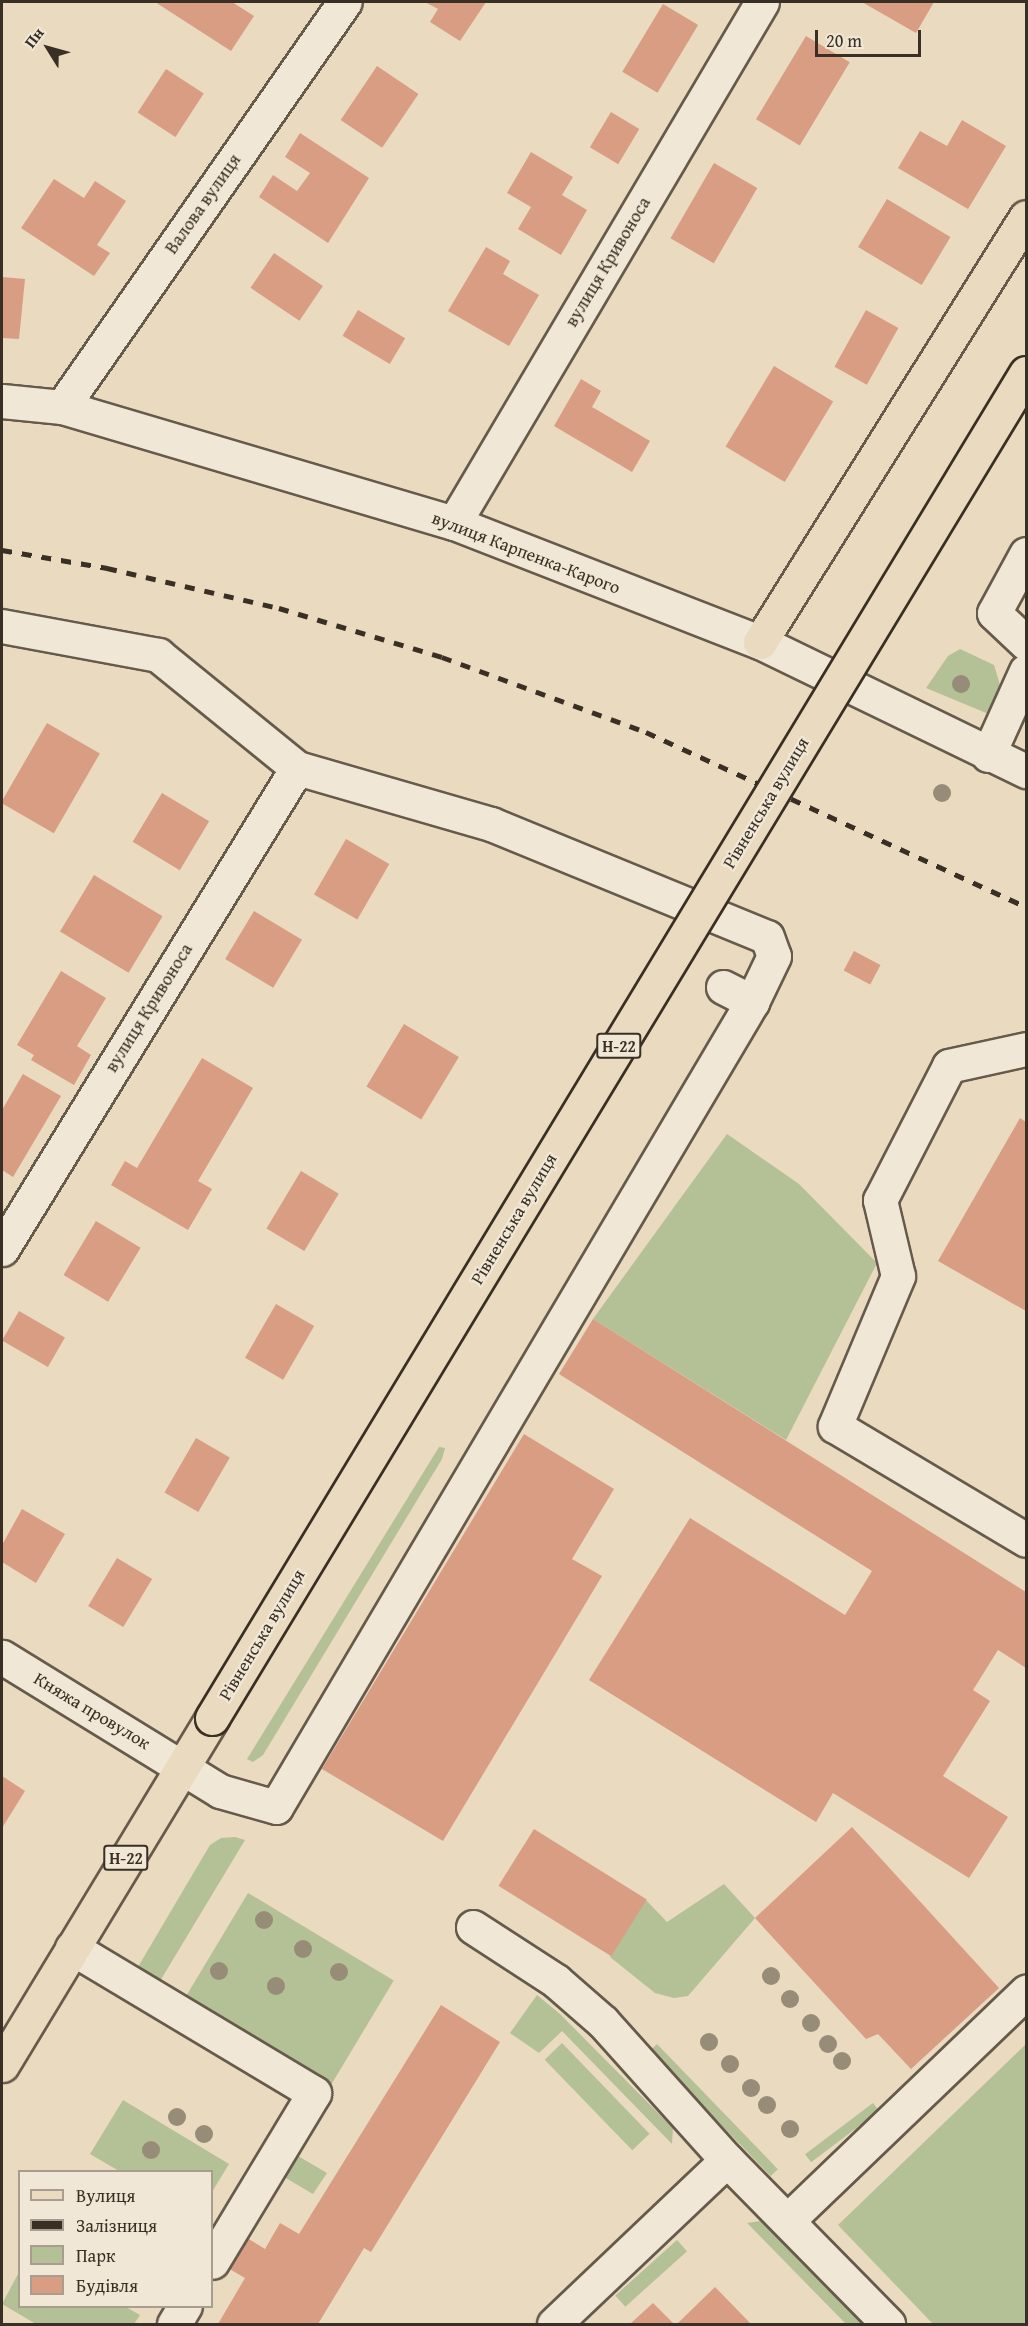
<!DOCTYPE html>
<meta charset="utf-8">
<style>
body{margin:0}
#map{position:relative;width:1028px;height:2326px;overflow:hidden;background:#eadac0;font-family:"Gentium Book Plus",serif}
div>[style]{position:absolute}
.green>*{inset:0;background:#b4c095;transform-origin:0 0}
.building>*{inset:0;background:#d89d83;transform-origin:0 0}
.roads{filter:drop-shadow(2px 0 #665a4b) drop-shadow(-2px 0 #665a4b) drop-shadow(0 2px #665a4b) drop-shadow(0 -2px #665a4b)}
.minor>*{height:33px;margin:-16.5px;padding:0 16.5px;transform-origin:16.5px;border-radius:16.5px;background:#f1e7d6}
.major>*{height:33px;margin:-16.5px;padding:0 16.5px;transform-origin:16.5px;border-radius:16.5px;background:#eadac0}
.rail>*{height:4.5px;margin-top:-2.25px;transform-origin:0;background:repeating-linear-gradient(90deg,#3a2f24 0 10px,transparent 0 20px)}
.bridges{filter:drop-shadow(2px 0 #3a2f24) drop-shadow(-2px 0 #3a2f24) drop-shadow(0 2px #3a2f24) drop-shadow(0 -2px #3a2f24)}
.major-bridge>*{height:33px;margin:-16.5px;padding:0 16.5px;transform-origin:16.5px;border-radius:16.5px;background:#eadac0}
.trees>*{width:18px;height:18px;margin:-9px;border-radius:50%;background:#968c77}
span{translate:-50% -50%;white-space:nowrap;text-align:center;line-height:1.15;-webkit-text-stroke:4.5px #f1e7d6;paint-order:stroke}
.shield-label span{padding:2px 4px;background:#f1e7d6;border:2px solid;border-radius:4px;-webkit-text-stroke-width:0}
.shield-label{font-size:16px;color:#3a2f24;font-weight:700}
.street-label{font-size:18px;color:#3a2f24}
.frame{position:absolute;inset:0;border:3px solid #3a2f24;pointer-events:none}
.legend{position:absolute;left:18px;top:2170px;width:195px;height:138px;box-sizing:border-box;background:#f1e7d6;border:2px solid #a89d8f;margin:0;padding:8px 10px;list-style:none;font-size:18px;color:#3a2f24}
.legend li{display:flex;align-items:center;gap:12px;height:30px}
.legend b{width:30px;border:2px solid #a89d8f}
.north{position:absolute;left:18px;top:18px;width:60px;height:60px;-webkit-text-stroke:4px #f1e7d6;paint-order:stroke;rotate:307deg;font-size:16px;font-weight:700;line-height:24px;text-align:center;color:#3a2f24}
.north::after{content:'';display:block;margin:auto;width:21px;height:27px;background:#3a2f24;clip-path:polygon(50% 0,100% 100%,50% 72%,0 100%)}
.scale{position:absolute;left:815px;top:30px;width:106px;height:27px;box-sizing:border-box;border:3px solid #3a2f24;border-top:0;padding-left:8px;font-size:18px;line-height:21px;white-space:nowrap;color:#3a2f24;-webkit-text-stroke:4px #f1e7d6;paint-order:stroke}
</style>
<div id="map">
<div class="green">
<i style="clip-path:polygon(960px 649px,994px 665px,1003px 695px,991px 715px,926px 688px,948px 656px)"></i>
<i style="clip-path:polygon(727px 1134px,799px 1184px,877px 1263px,786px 1440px,593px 1319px)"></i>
<i style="clip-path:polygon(439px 1447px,445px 1448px,442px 1459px,263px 1755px,253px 1762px,247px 1759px)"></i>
<i style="clip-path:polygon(235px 1837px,245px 1840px,157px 1986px,135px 1972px,210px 1845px,221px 1838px)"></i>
<i style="clip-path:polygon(724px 1884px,755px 1918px,688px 1996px,674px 1998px,655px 1993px,610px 1957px,646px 1900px,667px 1922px)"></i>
<i style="left:248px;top:1893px;width:170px;height:125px;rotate:31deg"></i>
<i style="clip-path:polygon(537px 1995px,560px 2014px,673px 2128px,672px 2144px,562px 2031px,539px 2053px,510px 2033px)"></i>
<i style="left:562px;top:2043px;width:126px;height:24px;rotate:46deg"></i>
<i style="left:657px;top:2044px;width:174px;height:10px;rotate:46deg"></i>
<i style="clip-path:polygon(1026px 2044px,1026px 2324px,933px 2324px,838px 2225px)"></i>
<i style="clip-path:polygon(123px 2100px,229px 2164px,212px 2192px,212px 2172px,119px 2171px,90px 2154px)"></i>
<i style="left:873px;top:2103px;width:10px;height:85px;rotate:53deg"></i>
<i style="clip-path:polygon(288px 2150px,327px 2173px,313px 2194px,267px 2167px)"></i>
<i style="clip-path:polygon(760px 2221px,764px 2223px,863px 2324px,846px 2324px,747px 2223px)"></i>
<i style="left:677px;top:2240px;width:15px;height:83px;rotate:48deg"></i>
<i style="clip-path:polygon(19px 2272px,20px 2306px,126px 2307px,140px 2315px,134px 2324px,36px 2324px,2px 2304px)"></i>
</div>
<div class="building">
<i style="clip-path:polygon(155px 2px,232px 2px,254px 16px,231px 51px)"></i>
<i style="clip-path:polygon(425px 2px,486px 2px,460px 41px,430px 22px,438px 9px)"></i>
<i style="clip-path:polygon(862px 2px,934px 2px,916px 33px)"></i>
<i style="left:663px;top:4px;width:41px;height:79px;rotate:31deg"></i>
<i style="left:806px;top:36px;width:51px;height:97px;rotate:31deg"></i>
<i style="left:377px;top:66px;width:50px;height:65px;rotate:34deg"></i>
<i style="left:166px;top:69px;width:45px;height:52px;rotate:33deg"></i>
<i style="left:611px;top:112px;width:33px;height:41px;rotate:31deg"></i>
<i style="clip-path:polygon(962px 120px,1006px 146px,968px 209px,898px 168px,920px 131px,947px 146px)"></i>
<i style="clip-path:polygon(300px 133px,369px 178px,328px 243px,259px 197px,273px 175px,297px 191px,310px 173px,285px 157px)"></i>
<i style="clip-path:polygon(531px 152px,573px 177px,562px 195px,587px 210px,561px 255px,518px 229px,531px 207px,507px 193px)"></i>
<i style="left:714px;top:163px;width:50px;height:87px;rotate:30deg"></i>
<i style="clip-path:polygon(54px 179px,84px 198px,95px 181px,126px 201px,97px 245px,110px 253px,94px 276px,21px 228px)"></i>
<i style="left:887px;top:199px;width:74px;height:56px;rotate:31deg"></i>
<i style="clip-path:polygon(486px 247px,510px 261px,503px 274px,539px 295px,509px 346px,448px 311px)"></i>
<i style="left:274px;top:253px;width:59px;height:42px;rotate:34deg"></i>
<i style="clip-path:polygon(2px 277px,25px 279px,19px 339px,2px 338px)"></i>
<i style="left:358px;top:310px;width:55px;height:30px;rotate:31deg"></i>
<i style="left:866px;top:310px;width:37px;height:65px;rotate:29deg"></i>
<i style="left:774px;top:366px;width:69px;height:94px;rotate:31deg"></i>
<i style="clip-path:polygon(581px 379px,601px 391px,592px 407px,650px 441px,632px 472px,554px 426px)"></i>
<i style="left:47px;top:723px;width:61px;height:92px;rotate:30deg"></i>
<i style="left:162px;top:793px;width:55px;height:57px;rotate:31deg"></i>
<i style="left:346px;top:839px;width:50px;height:64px;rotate:30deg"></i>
<i style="left:94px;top:875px;width:80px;height:66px;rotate:31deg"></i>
<i style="left:254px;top:911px;width:56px;height:56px;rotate:31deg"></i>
<i style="left:854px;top:951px;width:30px;height:22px;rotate:28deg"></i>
<i style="clip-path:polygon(61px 971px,106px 998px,77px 1046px,91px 1055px,74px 1085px,31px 1060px,34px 1055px,17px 1045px)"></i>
<i style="left:404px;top:1024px;width:64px;height:73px;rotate:31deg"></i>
<i style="clip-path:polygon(202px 1058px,253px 1088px,198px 1181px,212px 1189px,188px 1230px,111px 1185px,125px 1161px,137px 1168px)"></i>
<i style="clip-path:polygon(23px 1074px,61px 1096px,13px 1177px,2px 1170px,2px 1110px)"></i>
<i style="clip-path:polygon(1020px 1118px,1026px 1122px,1026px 1311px,938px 1261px)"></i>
<i style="left:301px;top:1171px;width:44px;height:67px;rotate:31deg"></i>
<i style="left:96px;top:1221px;width:52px;height:63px;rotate:31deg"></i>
<i style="left:276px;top:1304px;width:44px;height:62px;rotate:30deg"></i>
<i style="left:19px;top:1311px;width:53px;height:34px;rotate:30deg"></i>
<i style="clip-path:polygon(593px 1319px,1026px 1592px,1026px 1668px,998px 1650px,973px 1690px,990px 1701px,943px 1776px,1008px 1817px,969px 1878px,833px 1793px,816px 1822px,589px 1680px,690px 1518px,845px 1615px,872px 1571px,559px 1374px)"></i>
<i style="clip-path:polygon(524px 1434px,614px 1489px,572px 1559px,602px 1576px,443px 1841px,322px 1769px)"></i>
<i style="left:196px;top:1438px;width:39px;height:63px;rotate:30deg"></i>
<i style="clip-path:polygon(22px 1509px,65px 1534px,36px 1583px,2px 1562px,2px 1545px)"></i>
<i style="left:117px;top:1558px;width:41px;height:56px;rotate:31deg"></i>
<i style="clip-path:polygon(2px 1776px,25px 1791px,2px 1828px)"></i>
<i style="clip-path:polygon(852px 1827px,999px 1988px,911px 2069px,878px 2034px,866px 2039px,755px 1918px)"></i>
<i style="left:534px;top:1829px;width:133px;height:67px;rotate:32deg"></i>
<i style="clip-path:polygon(441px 2005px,500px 2042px,371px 2252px,364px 2248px,318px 2324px,218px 2324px,245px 2278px,226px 2267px,244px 2236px,265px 2249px,280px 2223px,299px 2234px)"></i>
<i style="clip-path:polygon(715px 2287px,751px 2324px,677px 2324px)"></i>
<i style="clip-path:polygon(653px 2303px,674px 2324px,630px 2324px)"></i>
</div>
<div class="roads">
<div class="minor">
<i style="left:2px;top:401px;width:60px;rotate:5.7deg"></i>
<i style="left:62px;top:407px;width:409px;rotate:16.5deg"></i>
<i style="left:454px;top:523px;width:328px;rotate:21.3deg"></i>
<i style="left:760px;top:642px;width:296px;rotate:25.9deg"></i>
<i style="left:62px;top:407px;width:494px;rotate:-55.1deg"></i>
<i style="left:454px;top:523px;width:605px;rotate:-59.41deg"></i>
<i style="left:1026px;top:554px;width:67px;rotate:118.5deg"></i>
<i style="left:994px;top:613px;width:44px;rotate:43.2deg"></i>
<i style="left:2px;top:626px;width:159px;rotate:10.5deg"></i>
<i style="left:158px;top:655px;width:179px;rotate:39.1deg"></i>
<i style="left:297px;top:768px;width:202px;rotate:16.1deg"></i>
<i style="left:491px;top:824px;width:298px;rotate:22.3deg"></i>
<i style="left:767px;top:937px;width:20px;rotate:70deg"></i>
<i style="left:774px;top:956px;width:51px;rotate:115.6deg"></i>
<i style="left:752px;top:1002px;width:935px;rotate:120.6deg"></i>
<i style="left:276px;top:1807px;width:58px;rotate:-164.1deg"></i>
<i style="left:220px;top:1791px;width:256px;rotate:-148.4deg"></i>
<i style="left:988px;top:755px;width:92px;rotate:-65.7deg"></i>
<i style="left:723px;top:987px;width:33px;rotate:27deg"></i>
<i style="left:1026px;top:1049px;width:79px;rotate:167.6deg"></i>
<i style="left:949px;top:1066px;width:151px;rotate:117.2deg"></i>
<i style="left:880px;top:1200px;width:78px;rotate:76.7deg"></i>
<i style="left:898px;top:1276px;width:163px;rotate:112.8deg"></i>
<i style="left:835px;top:1426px;width:222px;rotate:30.8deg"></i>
<i style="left:2px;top:1249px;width:564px;rotate:-58.48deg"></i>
<i style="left:473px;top:1927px;width:99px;rotate:33deg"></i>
<i style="left:556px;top:1981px;width:62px;rotate:41.1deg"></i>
<i style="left:603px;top:2022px;width:186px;rotate:48.1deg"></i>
<i style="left:727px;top:2160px;width:230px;rotate:45.5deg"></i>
<i style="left:72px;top:1948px;width:282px;rotate:30.9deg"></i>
<i style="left:314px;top:2093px;width:197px;rotate:121.1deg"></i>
<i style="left:788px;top:2220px;width:330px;rotate:-43.8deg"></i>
<i style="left:174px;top:2324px;width:21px;rotate:-59deg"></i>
<i style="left:554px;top:2324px;width:238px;rotate:-43.5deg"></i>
</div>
<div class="major">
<i style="left:760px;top:642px;width:501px;rotate:-57.96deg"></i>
<i style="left:2px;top:2065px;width:406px;rotate:-58.8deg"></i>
</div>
</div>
<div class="rail">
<i style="left:2px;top:550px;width:107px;rotate:9.7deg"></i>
<i style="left:107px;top:568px;width:177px;rotate:13.1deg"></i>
<i style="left:279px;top:608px;width:170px;rotate:16.7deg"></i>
<i style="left:442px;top:657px;width:217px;rotate:20.2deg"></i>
<i style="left:646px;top:732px;width:418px;rotate:24.7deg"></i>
</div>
<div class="bridges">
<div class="major-bridge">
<i style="left:212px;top:1718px;width:1572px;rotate:-58.82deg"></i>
</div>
</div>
<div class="trees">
<i style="left:961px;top:684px"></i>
<i style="left:942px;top:793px"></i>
<i style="left:264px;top:1920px"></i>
<i style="left:303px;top:1949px"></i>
<i style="left:219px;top:1971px"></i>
<i style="left:339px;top:1972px"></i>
<i style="left:771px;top:1976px"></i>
<i style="left:276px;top:1986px"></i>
<i style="left:790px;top:1999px"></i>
<i style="left:811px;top:2023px"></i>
<i style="left:709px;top:2042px"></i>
<i style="left:828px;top:2044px"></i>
<i style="left:842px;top:2061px"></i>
<i style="left:730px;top:2064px"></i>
<i style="left:751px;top:2088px"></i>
<i style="left:767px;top:2105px"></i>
<i style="left:177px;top:2117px"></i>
<i style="left:790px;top:2129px"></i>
<i style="left:204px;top:2134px"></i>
<i style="left:151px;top:2150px"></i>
</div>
<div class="shield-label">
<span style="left:619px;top:1046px">Н-22</span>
<span style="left:126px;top:1858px">Н-22</span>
</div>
<div class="street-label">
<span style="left:203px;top:204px;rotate:-55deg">Валова вулиця</span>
<span style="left:608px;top:262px;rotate:-59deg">вулиця Кривоноса</span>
<span style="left:526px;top:553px;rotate:21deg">вулиця Карпенка-Карого</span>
<span style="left:766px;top:803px;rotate:-59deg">Рівненська вулиця</span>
<span style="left:149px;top:1008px;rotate:-58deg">вулиця Кривоноса</span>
<span style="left:514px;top:1219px;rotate:-59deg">Рівненська вулиця</span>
<span style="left:262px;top:1635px;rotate:-59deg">Рівненська вулиця</span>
<span style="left:92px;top:1711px;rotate:31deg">Княжа провулок</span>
</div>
<div class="frame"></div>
<ul class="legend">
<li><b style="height:8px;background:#eadac0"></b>Вулиця</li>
<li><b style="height:8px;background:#3a2f24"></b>Залізниця</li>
<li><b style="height:16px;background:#b4c095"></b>Парк</li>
<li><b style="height:16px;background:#d89d83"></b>Будівля</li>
</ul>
<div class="north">Пн</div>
<div class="scale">20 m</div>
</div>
